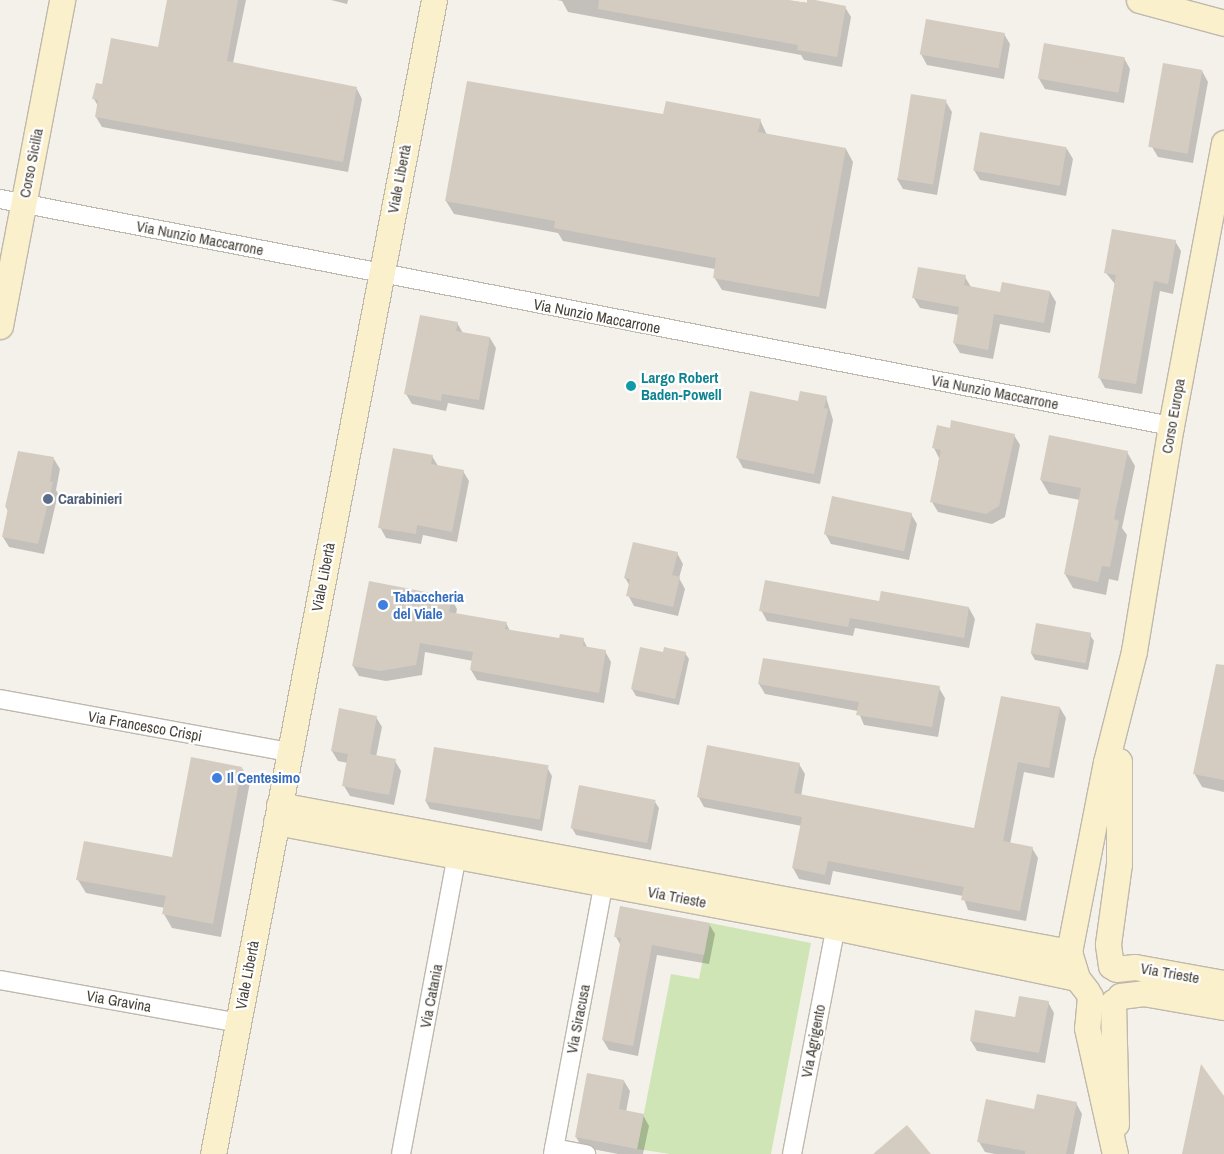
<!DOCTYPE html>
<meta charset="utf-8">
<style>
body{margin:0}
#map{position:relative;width:1224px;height:1154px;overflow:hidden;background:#f4f1ea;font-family:"Archivo Narrow",sans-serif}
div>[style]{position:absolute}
.green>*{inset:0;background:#cfe5b5}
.shadow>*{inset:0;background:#0003}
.building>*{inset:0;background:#d4ccc0;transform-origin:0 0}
.roads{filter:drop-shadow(1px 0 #bfb8ad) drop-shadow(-1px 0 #bfb8ad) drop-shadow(0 1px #bfb8ad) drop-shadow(0 -1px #bfb8ad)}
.street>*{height:18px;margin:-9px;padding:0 9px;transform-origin:9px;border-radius:9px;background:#fff}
.secondary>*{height:25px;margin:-12.5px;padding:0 12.5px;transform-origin:12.5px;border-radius:12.5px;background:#fbf0cc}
.dots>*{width:14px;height:14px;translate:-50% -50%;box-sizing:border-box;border:2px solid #fff;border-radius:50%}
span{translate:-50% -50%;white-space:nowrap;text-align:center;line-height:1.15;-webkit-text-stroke:4.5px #fff;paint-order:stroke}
.street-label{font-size:15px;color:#474138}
.culture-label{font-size:15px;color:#0d838f;font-weight:700}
.left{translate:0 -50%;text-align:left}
.service-label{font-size:15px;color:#4e5e75;font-weight:700}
.shop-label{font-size:15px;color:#366cbe;font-weight:700}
</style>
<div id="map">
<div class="green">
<i style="clip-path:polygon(710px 923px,811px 943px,771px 1154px,670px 1154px,637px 1149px,671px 974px,699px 979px)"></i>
</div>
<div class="shadow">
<i style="clip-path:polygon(169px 0,246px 0,233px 63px,357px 89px,362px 99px,348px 172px,102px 127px,96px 117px,98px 106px,94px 99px,103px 85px,159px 49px)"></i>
<i style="clip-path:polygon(331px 0,348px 0,347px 4px)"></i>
<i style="clip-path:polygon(557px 0,782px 0,845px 7px,851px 17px,842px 67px,804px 60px,801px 55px,568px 12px,562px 1px)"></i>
<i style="clip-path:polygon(1004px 34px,1010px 44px,1004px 79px,927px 65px,921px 54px)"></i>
<i style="clip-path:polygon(1124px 58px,1130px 69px,1124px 103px,1045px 89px,1039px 79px)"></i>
<i style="clip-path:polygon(1202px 71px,1208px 82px,1193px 163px,1158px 157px,1152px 147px)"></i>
<i style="clip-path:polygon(946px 102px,952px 112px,937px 195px,903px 189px,897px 179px)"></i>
<i style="clip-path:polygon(664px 115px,760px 120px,767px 135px,846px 149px,853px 162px,826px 309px,722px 290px,714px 277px,715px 269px,563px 241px,558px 233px,454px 214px,446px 201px)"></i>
<i style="clip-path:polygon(1067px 149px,1073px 159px,1066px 196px,980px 180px,974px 170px)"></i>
<i style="clip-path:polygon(1175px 241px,1181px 251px,1173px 294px,1160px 291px,1142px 394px,1105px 388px,1099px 377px,1115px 284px,1106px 273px)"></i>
<i style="clip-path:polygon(965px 277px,971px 287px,1001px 293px,1050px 292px,1056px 302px,1050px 333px,1000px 324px,993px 359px,960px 353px,954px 343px,959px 315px,920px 308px,914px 298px)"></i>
<i style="clip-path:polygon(457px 323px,463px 333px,490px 338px,496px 348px,484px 410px,448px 403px,446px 411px,412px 404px,406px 394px)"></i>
<i style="clip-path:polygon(826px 397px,833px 420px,820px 484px,743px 468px,737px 457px,799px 403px)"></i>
<i style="clip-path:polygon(951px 429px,1014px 435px,1020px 445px,1005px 517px,992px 524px,938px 512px,932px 502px,939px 458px,934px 448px)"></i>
<i style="clip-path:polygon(1127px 452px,1135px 466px,1122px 528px,1127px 535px,1118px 581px,1109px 579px,1106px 595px,1073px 588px,1065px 574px,1080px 500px,1049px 494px,1041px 480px)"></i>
<i style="clip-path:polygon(432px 456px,438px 466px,463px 471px,469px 481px,457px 542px,423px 535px,421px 544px,386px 538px,380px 527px)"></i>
<i style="clip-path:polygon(54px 459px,60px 469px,56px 490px,58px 494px,44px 554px,9px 547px,3px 537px,8px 511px,6px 507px)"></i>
<i style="clip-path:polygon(911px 514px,917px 524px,909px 560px,831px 544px,825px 533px)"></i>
<i style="clip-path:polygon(677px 553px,683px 564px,679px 578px,685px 589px,678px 616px,634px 606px,628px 595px,630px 586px,625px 578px)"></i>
<i style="clip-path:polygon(451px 598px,457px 609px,456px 614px,506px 623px,510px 631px,560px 639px,583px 639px,588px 649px,605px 651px,611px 662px,604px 703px,477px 680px,471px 670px,473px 661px,425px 652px,422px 675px,386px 681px,359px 676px,353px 666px)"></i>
<i style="clip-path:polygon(880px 602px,969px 608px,975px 619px,969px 648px,855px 628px,853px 636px,767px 621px,761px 610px)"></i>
<i style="clip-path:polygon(1090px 635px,1094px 641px,1088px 670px,1035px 660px,1031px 653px)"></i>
<i style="clip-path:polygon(685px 653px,689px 659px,679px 705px,636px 696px,632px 689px,664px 654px)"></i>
<i style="clip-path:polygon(759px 684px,939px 688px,945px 698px,938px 737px,864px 725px,858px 711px,765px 694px)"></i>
<i style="clip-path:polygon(1224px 690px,1224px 792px,1202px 787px,1194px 773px)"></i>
<i style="clip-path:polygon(1002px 697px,1060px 708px,1066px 718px,1054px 778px,1024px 772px,1010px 844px,1032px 848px,1038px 858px,1026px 921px,968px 910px,963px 896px,833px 871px,830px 885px,799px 879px,793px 868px,802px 826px,704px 807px,698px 796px,799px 764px,805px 774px,801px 796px,975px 829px)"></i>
<i style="clip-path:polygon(376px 717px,382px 727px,376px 757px,395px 761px,401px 771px,394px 805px,350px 796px,344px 786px,348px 763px,338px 761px,332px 751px)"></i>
<i style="clip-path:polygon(491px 756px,547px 767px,552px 776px,542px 831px,430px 809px,425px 800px)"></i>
<i style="clip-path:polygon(242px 768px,250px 782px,221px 937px,172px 928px,164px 914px,165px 908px,86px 893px,78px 880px,173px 859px)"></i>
<i style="clip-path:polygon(655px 802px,659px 808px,651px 850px,576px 835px,572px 828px)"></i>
<i style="clip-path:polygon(709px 924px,715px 934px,709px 964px,657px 955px,638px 1056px,609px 1050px,603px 1040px,621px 946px,616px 937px)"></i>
<i style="clip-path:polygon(1048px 1002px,1054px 1013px,1045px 1063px,977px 1051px,971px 1041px)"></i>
<i style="clip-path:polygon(624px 1081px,630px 1091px,626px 1112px,643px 1115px,649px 1126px,643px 1154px,618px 1154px,582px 1147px,576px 1137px)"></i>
<i style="clip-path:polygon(1076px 1103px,1082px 1114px,1074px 1154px,995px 1154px,985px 1152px,979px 1142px,1035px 1110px)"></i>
</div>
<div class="building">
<i style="clip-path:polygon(167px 0,238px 0,227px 61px,357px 87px,343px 162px,95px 117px,98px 100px,92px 99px,96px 83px,102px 84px,111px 38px,158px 47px)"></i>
<i style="clip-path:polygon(599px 0,789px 0,807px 3px,807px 0,815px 0,846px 6px,837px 57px,797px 50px,798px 45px,598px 9px)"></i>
<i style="left:926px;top:19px;width:80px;height:36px;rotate:10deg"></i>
<i style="left:1044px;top:43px;width:82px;height:36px;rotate:10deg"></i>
<i style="left:1163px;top:63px;width:40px;height:85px;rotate:10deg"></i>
<i style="clip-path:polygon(467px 81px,663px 114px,666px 101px,761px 119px,758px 132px,846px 148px,819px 297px,713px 278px,716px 258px,554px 228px,555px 221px,445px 201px)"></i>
<i style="left:911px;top:94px;width:36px;height:86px;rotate:9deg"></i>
<i style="left:980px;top:132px;width:88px;height:39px;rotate:10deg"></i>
<i style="clip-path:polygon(1112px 229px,1176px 240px,1168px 284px,1154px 281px,1136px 384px,1098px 378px,1116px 275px,1104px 273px)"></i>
<i style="clip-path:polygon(918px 267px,966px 275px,964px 285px,1000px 292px,1002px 282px,1050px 291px,1044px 323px,994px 314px,988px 350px,953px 343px,959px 307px,912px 298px)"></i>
<i style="clip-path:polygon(420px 315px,458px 322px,456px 331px,490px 337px,479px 400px,442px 394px,441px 401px,404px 394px)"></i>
<i style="clip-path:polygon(750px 391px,798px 401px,800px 391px,827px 396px,824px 408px,828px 409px,814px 474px,736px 458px)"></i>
<i style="clip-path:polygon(951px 420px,1015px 434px,999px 506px,986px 514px,930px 502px,941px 450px,932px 448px,937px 425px,950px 428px)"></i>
<i style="clip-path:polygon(1049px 435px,1128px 451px,1114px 519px,1119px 521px,1110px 567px,1102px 566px,1098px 582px,1064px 574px,1081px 488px,1040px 480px)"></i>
<i style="clip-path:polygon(393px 448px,433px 455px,431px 464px,464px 470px,452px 532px,417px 525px,416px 534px,378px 528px)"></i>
<i style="clip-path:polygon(18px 451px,54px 457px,50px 482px,53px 482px,38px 544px,2px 537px,8px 508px,5px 507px)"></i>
<i style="left:832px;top:496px;width:82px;height:39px;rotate:12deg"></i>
<i style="clip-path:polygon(633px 542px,678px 552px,672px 575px,680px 577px,673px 607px,626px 596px,630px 579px,624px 578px)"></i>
<i style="clip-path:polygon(765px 580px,879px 601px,881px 591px,969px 607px,964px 638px,850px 618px,848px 627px,759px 611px)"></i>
<i style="clip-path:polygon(369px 581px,452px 597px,449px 612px,507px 622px,505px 629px,559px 638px,560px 634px,584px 638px,583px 646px,606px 650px,599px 693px,470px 670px,473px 652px,420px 643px,416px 665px,380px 671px,352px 666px)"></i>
<i style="left:1036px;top:623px;width:56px;height:31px;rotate:10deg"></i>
<i style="clip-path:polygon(640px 647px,663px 652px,664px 647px,686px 652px,675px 699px,631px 689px)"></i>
<i style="clip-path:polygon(763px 658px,940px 686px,932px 727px,856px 715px,859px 702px,758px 684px)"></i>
<i style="clip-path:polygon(1216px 664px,1224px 665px,1224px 780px,1193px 774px)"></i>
<i style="clip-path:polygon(1001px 696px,1060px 707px,1049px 768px,1018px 762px,1003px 841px,1033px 847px,1020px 911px,961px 900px,964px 887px,828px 861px,825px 875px,792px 868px,802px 817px,697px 797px,707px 745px,800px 763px,794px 793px,974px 828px)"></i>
<i style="clip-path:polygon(339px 708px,377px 716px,370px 754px,396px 759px,389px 795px,342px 786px,348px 754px,331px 751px)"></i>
<i style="left:434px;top:747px;width:116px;height:55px;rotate:9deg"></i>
<i style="clip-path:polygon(191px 757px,242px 767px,213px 924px,162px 914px,166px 896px,76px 880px,84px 841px,172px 857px)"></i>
<i style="left:579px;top:785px;width:78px;height:44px;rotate:11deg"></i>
<i style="clip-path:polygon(620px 906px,710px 923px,704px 955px,652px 945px,633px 1046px,602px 1040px,621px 938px,614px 937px)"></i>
<i style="clip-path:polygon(1019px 996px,1049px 1001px,1039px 1053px,970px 1041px,975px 1010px,1015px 1017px)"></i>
<i style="clip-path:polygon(1201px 1064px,1224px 1096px,1224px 1154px,1182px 1154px)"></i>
<i style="clip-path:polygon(587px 1073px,624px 1080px,619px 1109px,644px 1114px,637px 1149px,575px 1137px)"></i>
<i style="clip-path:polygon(1037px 1094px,1077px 1102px,1066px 1154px,1025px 1154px,1025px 1151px,977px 1142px,986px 1099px,1034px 1109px)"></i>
<i style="clip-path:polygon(907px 1125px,931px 1154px,873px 1154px)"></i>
</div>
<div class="roads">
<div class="street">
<i style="left:0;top:199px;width:1193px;rotate:10.97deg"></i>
<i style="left:0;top:699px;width:295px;rotate:10.4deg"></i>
<i style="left:0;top:980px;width:242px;rotate:10.2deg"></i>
<i style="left:554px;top:1148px;width:33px;rotate:11deg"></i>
<i style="left:401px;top:1154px;width:314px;rotate:-79.4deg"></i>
<i style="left:553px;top:1154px;width:287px;rotate:-79.4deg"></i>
<i style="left:792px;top:1154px;width:243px;rotate:-79.1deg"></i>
</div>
<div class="secondary">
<i style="left:1139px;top:0;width:88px;rotate:15.1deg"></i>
<i style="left:0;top:326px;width:332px;rotate:-79.2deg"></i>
<i style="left:279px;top:805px;width:804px;rotate:10.54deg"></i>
<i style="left:276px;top:822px;width:569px;rotate:10.64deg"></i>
<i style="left:835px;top:927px;width:247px;rotate:11.9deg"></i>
<i style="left:1111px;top:966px;width:22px;rotate:-98deg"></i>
<i style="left:1108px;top:944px;width:81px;rotate:-82.2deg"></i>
<i style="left:1119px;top:864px;width:103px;rotate:-90deg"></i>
<i style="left:1116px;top:969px;width:19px;rotate:-6deg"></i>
<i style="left:1135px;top:967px;width:90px;rotate:10.2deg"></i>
<i style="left:1087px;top:991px;width:16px;rotate:-128deg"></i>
<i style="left:1077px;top:978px;width:27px;rotate:-107deg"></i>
<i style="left:1069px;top:952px;width:194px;rotate:-79deg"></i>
<i style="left:1106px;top:762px;width:114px;rotate:-75.8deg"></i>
<i style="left:1134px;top:651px;width:228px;rotate:-80.7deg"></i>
<i style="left:1171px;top:426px;width:288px;rotate:-79.4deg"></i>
<i style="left:1090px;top:996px;width:32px;rotate:95deg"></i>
<i style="left:1087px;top:1028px;width:129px;rotate:77.5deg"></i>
<i style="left:1120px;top:996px;width:24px;rotate:-7deg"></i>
<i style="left:1144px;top:993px;width:81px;rotate:9.9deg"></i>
<i style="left:1113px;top:1002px;width:122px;rotate:88.6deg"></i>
<i style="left:213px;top:1154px;width:1175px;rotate:-79.16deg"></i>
</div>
</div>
<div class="dots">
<i style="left:631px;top:386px;background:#0f9aa8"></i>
<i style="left:48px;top:499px;background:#5c6f8a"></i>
<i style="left:383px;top:605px;background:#3f7fe0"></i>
<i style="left:217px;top:778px;background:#3f7fe0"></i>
</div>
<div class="street-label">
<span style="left:31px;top:163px;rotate:-79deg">Corso Sicilia</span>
<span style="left:399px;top:179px;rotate:-79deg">Viale Libertà</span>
<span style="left:200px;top:238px;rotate:11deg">Via Nunzio Maccarrone</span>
<span style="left:597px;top:316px;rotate:11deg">Via Nunzio Maccarrone</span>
<span style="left:995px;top:392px;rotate:11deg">Via Nunzio Maccarrone</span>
<span style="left:1173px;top:416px;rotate:-80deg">Corso Europa</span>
<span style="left:323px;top:577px;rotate:-79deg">Viale Libertà</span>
<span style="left:145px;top:726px;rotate:10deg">Via Francesco Crispi</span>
<span style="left:677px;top:897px;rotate:11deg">Via Trieste</span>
<span style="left:1170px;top:973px;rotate:10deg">Via Trieste</span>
<span style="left:247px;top:975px;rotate:-79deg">Viale Libertà</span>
<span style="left:431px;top:996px;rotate:-79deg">Via Catania</span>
<span style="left:119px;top:1001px;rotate:10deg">Via Gravina</span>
<span style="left:578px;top:1019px;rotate:-79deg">Via Siracusa</span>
<span style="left:813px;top:1041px;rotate:-79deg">Via Agrigento</span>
</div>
<div class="culture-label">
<span class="left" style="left:641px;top:386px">Largo Robert<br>Baden-Powell</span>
</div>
<div class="service-label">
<span class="left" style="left:58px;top:499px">Carabinieri</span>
</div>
<div class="shop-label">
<span class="left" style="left:393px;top:605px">Tabaccheria<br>del Viale</span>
<span class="left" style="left:227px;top:778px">Il Centesimo</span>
</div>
</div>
